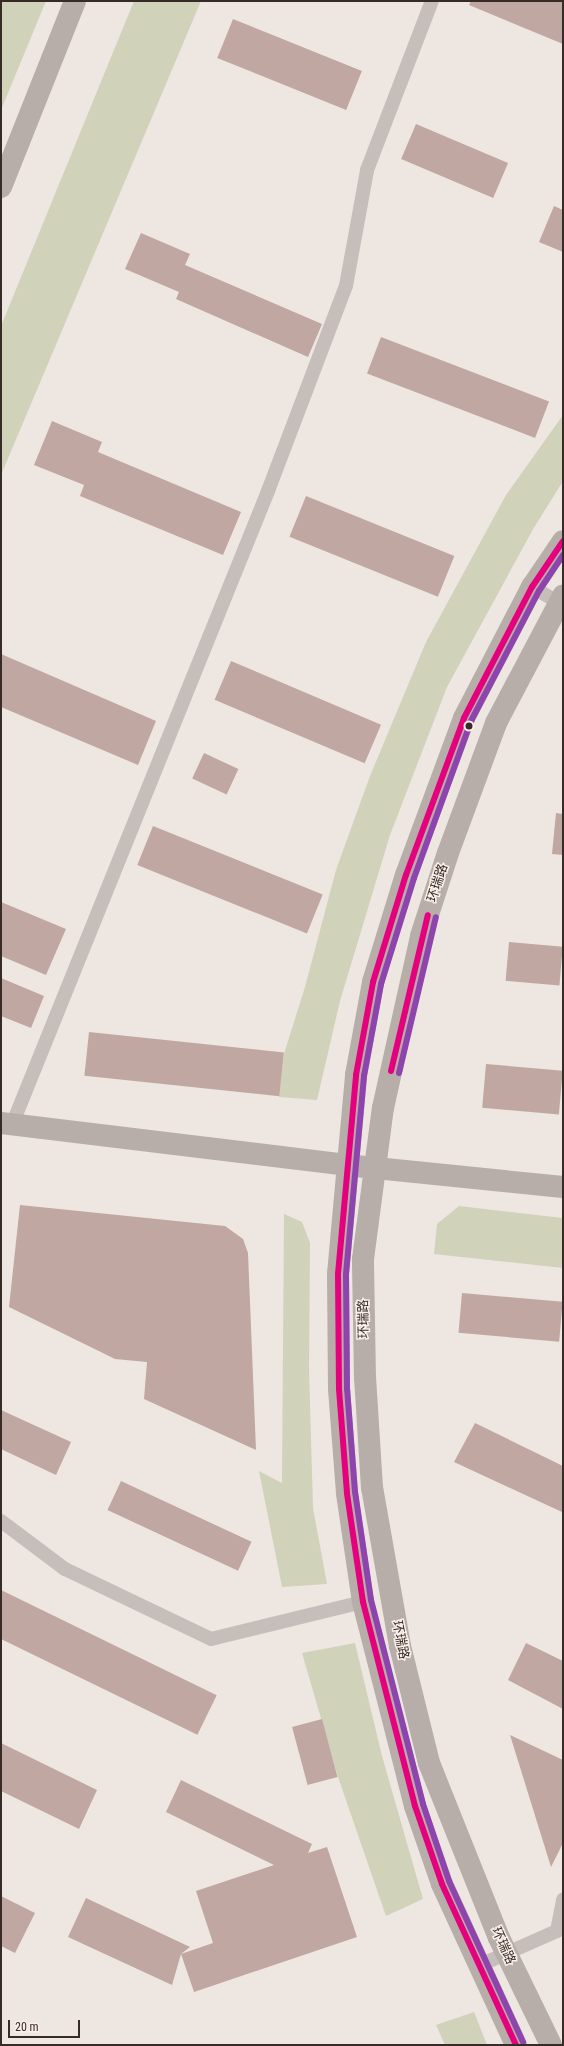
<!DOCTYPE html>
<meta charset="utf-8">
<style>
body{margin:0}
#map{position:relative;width:564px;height:2046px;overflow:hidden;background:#eee6e1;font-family:"Roboto Condensed","Noto Sans SC",sans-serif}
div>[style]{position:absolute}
.green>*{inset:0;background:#d1d2ba}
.building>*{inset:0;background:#c1a7a2;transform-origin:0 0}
.lane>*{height:14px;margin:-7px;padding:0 7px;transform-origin:7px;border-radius:7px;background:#c6beba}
.secondary>*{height:22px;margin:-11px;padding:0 11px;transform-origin:11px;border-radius:11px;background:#b7aeaa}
.bus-1>*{height:6px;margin:-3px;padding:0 3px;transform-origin:3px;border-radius:3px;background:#e5007d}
.bus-2>*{height:6px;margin:-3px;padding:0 3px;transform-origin:3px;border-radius:3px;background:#8e44ad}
.dots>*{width:11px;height:11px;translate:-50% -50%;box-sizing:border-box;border:2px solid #faf0e8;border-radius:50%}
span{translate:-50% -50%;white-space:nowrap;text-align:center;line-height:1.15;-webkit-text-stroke:3px #faf0e8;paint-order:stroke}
.street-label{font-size:13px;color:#372b28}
.frame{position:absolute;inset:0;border:2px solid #372b28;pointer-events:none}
.scale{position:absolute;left:8px;top:2020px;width:72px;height:18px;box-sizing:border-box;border:2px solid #372b28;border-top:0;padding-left:5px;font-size:12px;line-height:14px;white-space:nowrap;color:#372b28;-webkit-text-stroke:3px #faf0e8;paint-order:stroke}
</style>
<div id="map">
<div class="green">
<i style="clip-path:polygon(1px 1px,46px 1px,1px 110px)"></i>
<i style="clip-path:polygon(134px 1px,201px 1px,1px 475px,1px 326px)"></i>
<i style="clip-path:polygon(563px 415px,563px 481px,532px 531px,447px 687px,390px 835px,340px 1001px,317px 1100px,279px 1097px,284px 1054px,305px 987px,336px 870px,370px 776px,426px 642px,506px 495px)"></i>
<i style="clip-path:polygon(459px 1206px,563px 1218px,563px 1268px,434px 1254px,437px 1224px)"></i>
<i style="clip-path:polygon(284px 1214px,302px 1222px,310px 1243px,309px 1369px,313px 1508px,327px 1584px,282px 1587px,259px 1471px,282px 1483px)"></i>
<i style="clip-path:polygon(355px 1643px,382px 1756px,423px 1899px,386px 1916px,338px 1777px,302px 1653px)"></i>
<i style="clip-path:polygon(474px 2012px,487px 2045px,445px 2045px,436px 2025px)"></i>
</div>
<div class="building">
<i style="clip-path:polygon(471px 1px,563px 1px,563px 44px,469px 5px)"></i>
<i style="left:233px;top:19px;width:139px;height:42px;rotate:22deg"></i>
<i style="left:416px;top:124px;width:100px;height:38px;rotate:23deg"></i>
<i style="clip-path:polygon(554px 206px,563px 210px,563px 252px,539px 242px)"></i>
<i style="clip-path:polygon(141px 233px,190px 254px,185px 265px,322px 324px,308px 357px,176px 299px,179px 292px,125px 269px)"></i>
<i style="left:381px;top:337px;width:180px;height:39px;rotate:21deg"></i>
<i style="clip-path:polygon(52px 421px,102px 442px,98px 452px,241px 512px,223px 555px,80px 496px,84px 485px,34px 465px)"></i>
<i style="left:306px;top:496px;width:160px;height:44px;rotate:22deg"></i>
<i style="clip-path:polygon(1px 654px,156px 721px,138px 765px,1px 707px)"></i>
<i style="left:231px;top:661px;width:163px;height:42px;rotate:23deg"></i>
<i style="left:204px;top:753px;width:38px;height:28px;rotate:25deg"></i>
<i style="clip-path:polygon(556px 813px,563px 814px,563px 855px,552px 854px)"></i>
<i style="left:153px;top:826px;width:183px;height:42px;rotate:22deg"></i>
<i style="clip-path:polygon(1px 902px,66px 929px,46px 975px,1px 956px)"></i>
<i style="left:509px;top:942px;width:54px;height:39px;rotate:5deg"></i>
<i style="clip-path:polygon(1px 978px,44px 996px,31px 1028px,1px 1016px)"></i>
<i style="left:89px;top:1032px;width:196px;height:44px;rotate:6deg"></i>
<i style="left:486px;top:1064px;width:77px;height:44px;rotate:5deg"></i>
<i style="clip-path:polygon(20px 1205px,225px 1226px,243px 1239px,248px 1253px,256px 1450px,144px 1399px,147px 1362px,115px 1359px,9px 1307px)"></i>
<i style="left:462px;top:1293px;width:101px;height:40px;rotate:5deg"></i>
<i style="clip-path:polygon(1px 1410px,71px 1442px,56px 1475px,1px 1449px)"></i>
<i style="clip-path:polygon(475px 1423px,563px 1466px,562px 1512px,454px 1462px)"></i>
<i style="left:121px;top:1481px;width:144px;height:32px;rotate:25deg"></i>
<i style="left:1px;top:1590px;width:240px;height:44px;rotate:26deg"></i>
<i style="clip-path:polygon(526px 1643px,563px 1661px,563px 1709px,508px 1680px)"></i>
<i style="left:322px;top:1719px;width:60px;height:31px;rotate:75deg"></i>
<i style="clip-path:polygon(510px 1735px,563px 1760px,563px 1843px,551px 1867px)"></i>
<i style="clip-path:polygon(1px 1743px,97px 1790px,79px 1829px,1px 1791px)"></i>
<i style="clip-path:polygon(181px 1780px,312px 1844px,308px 1853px,327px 1847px,357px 1937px,194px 1992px,181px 1954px,213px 1943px,196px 1891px,274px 1865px,166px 1812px)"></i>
<i style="clip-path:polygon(1px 1896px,35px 1913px,15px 1953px,1px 1946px)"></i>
<i style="clip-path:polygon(86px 1898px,190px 1947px,181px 1954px,172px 1985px,68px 1937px)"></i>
</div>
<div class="lane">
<i style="left:532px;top:587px;width:36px;rotate:30deg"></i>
<i style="left:12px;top:1125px;width:684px;rotate:-68.01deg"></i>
<i style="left:268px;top:491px;width:219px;rotate:-69.2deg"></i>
<i style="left:346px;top:286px;width:118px;rotate:-79.7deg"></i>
<i style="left:367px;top:170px;width:181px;rotate:-69deg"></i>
<i style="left:1px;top:1521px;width:80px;rotate:36.9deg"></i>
<i style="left:65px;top:1569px;width:162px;rotate:25.6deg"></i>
<i style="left:211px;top:1639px;width:156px;rotate:-13.7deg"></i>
<i style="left:557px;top:1931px;width:32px;rotate:-79deg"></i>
<i style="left:478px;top:1966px;width:86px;rotate:-23.9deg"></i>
</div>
<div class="secondary">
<i style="left:1px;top:187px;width:200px;rotate:-68.3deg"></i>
<i style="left:1px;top:1123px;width:348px;rotate:6.9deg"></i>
<i style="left:346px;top:1165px;width:218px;rotate:5.8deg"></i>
<i style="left:516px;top:2045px;width:177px;rotate:-114.7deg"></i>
<i style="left:442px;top:1884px;width:83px;rotate:-109.1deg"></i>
<i style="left:415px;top:1806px;width:211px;rotate:-104.3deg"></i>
<i style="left:363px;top:1602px;width:110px;rotate:-98.4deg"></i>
<i style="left:347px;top:1493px;width:104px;rotate:-94.4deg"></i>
<i style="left:339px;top:1389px;width:115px;rotate:-90.5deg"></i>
<i style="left:338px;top:1274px;width:200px;rotate:-84.8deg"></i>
<i style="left:356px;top:1075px;width:95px;rotate:-79.6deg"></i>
<i style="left:373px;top:982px;width:112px;rotate:-72.9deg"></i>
<i style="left:406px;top:875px;width:167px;rotate:-69.7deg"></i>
<i style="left:464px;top:718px;width:148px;rotate:-62.6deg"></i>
<i style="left:532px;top:587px;width:55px;rotate:-56deg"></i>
<i style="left:551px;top:2045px;width:119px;rotate:-115.9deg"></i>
<i style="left:499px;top:1938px;width:188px;rotate:-111.8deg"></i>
<i style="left:429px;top:1763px;width:121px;rotate:-103.9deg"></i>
<i style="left:400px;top:1646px;width:160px;rotate:-100deg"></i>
<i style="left:372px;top:1488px;width:110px;rotate:-93.6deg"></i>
<i style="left:365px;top:1378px;width:119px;rotate:-91deg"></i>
<i style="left:363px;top:1259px;width:152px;rotate:-82.5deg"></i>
<i style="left:383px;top:1108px;width:176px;rotate:-77.5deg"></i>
<i style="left:421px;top:936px;width:87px;rotate:-72deg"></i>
<i style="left:448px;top:853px;width:139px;rotate:-69.7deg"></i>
<i style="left:496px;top:723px;width:144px;rotate:-62.2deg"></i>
</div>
<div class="bus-1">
<i style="left:391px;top:1071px;width:160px;rotate:-76.7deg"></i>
<i style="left:516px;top:2045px;width:177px;rotate:-114.7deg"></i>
<i style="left:442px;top:1884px;width:83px;rotate:-109.1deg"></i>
<i style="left:415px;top:1806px;width:211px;rotate:-104.3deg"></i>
<i style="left:363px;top:1602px;width:110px;rotate:-98.4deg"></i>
<i style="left:347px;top:1493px;width:104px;rotate:-94.4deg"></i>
<i style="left:339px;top:1389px;width:115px;rotate:-90.5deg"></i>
<i style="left:338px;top:1274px;width:200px;rotate:-84.8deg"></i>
<i style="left:356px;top:1075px;width:95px;rotate:-79.6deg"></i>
<i style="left:373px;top:982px;width:112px;rotate:-72.9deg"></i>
<i style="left:406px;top:875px;width:167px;rotate:-69.7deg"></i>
<i style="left:464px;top:718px;width:148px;rotate:-62.6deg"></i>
<i style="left:532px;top:587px;width:55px;rotate:-56deg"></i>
</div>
<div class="bus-2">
<i style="left:399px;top:1073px;width:160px;rotate:-76.7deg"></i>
<i style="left:523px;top:2042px;width:177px;rotate:-114.7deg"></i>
<i style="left:449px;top:1881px;width:81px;rotate:-108.7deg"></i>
<i style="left:423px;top:1804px;width:211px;rotate:-104.3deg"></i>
<i style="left:371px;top:1600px;width:109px;rotate:-98.4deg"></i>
<i style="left:355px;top:1492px;width:103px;rotate:-94.4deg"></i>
<i style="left:347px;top:1389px;width:115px;rotate:-90.5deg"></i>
<i style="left:346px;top:1274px;width:199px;rotate:-84.8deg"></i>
<i style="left:364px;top:1076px;width:94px;rotate:-79.5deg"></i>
<i style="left:381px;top:984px;width:111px;rotate:-72.7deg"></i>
<i style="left:414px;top:878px;width:167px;rotate:-70deg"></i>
<i style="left:471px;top:721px;width:147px;rotate:-62.4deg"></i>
<i style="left:539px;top:591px;width:43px;rotate:-56.3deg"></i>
</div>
<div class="dots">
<i style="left:469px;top:726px;background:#372b28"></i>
</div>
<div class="street-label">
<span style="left:438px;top:883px;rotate:-72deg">环瑞路</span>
<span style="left:364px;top:1319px;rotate:-91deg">环瑞路</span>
<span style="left:400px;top:1640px;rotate:79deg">环瑞路</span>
<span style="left:503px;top:1946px;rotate:66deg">环瑞路</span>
</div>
<div class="frame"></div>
<div class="scale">20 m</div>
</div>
